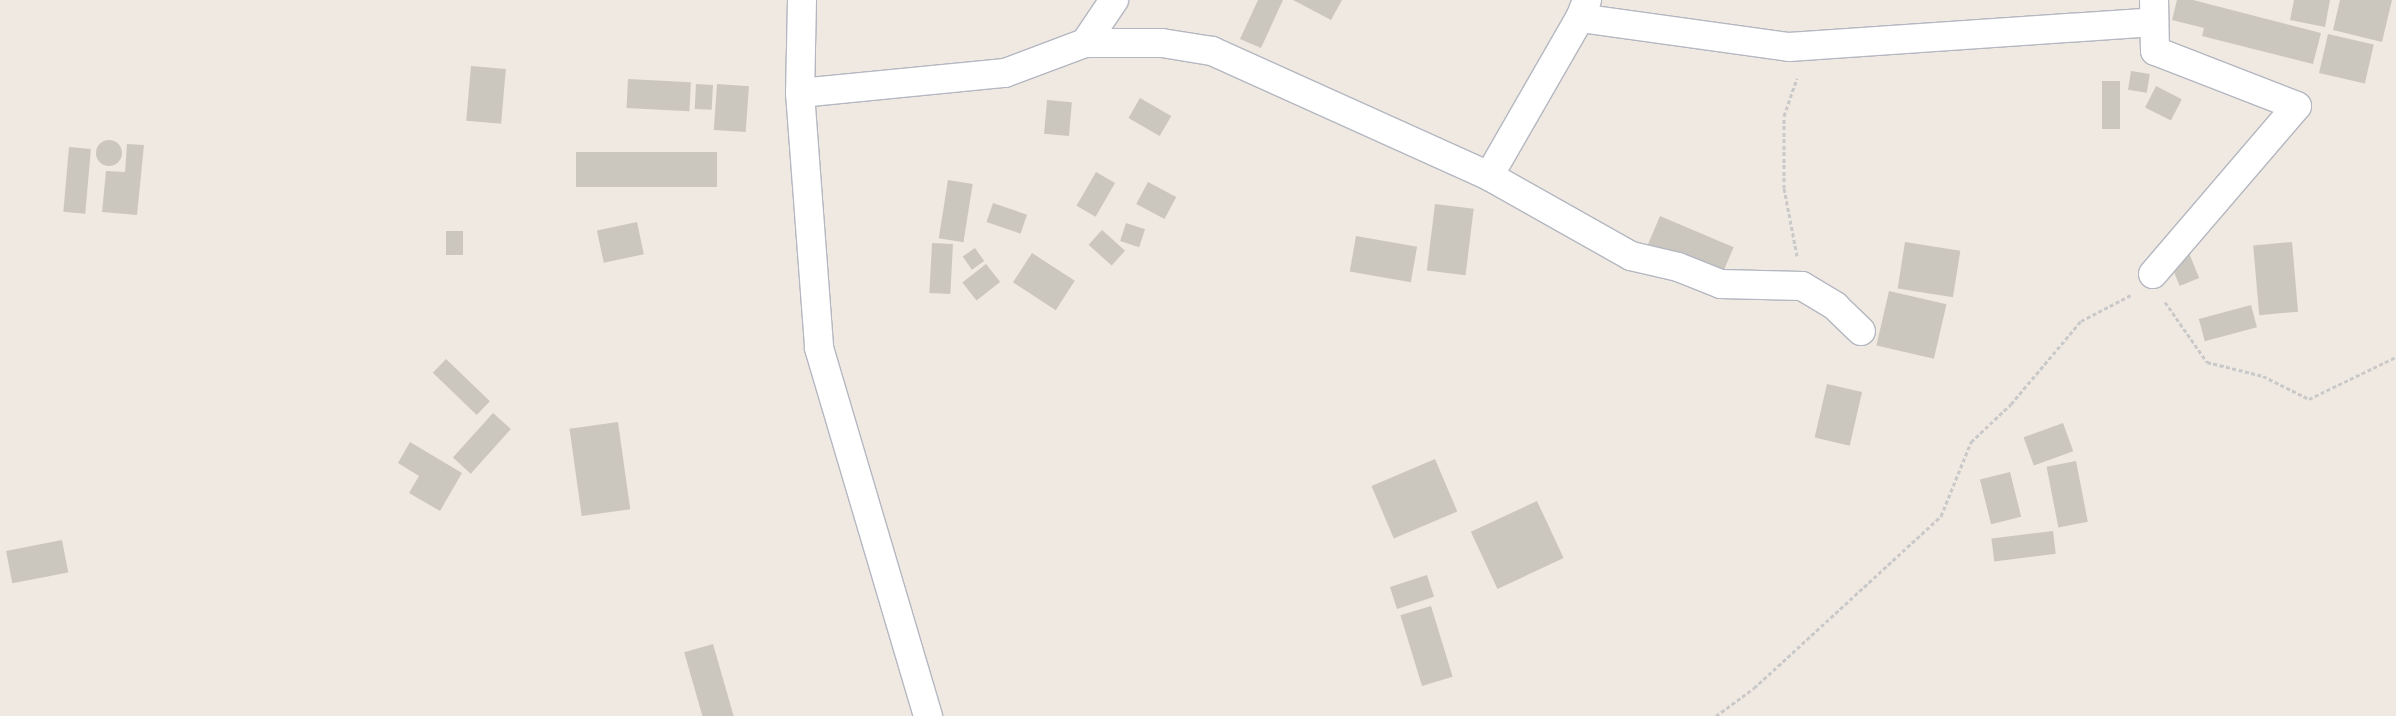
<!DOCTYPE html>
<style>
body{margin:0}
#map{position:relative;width:2396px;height:716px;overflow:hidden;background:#efe9e1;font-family:Inter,sans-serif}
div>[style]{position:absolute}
.building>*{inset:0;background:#cbc7bf;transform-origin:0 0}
.round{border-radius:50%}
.path>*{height:3px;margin-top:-1.5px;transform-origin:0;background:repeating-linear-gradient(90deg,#c9c9c9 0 4px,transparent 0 6.5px)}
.roads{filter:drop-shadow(1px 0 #b4b7c1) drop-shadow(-1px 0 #b4b7c1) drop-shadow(0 1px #b4b7c1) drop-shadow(0 -1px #b4b7c1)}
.minor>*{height:28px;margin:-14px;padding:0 14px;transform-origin:14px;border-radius:14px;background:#fff}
span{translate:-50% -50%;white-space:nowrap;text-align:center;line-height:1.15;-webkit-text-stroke:4px #fff;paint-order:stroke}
</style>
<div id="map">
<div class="building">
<i style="clip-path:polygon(1258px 0,1283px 0,1261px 48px,1240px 39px)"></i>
<i style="clip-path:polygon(1293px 0,1342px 0,1331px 20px)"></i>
<i style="clip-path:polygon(2177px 0,2193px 0,2321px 33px,2313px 64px,2202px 36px,2204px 28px,2172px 20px)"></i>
<i style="clip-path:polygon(2294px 0,2330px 0,2325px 27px,2290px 20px)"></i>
<i style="clip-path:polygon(2340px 0,2392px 0,2382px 42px,2333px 30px)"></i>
<i style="left:2328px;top:34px;width:47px;height:40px;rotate:13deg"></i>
<i style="left:471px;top:66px;width:35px;height:55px;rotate:5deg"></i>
<i style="left:2131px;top:71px;width:19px;height:19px;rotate:9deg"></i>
<i style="left:628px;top:79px;width:63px;height:29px;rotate:3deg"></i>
<i style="left:2102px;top:81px;width:18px;height:48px"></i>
<i style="left:696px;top:84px;width:17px;height:25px;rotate:3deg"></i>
<i style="left:717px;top:84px;width:32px;height:46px;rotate:4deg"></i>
<i style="left:2156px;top:86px;width:29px;height:24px;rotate:27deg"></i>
<i style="left:1140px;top:98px;width:36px;height:23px;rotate:30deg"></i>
<i style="left:1047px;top:100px;width:25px;height:34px;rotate:5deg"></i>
<i class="round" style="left:96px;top:140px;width:26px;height:26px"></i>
<i style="clip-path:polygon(127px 144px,144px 145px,137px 215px,102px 212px,106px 171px,125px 172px)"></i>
<i style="left:69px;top:147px;width:22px;height:65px;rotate:5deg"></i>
<i style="left:576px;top:152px;width:141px;height:35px"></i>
<i style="left:1096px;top:172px;width:22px;height:39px;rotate:30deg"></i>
<i style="left:948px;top:180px;width:25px;height:59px;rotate:9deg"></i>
<i style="left:1148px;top:182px;width:32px;height:25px;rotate:28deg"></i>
<i style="left:993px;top:203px;width:36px;height:20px;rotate:19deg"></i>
<i style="left:1435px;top:204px;width:39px;height:67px;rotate:7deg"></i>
<i style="left:1660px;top:216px;width:80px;height:32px;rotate:23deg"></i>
<i style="left:637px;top:222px;width:33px;height:41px;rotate:78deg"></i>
<i style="left:1126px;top:223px;width:20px;height:19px;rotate:18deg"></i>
<i style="left:1102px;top:230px;width:31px;height:20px;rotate:42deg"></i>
<i style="left:446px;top:231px;width:17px;height:24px"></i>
<i style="left:1356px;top:236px;width:62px;height:36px;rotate:10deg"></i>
<i style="left:1905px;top:242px;width:56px;height:47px;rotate:9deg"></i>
<i style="left:2292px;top:242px;width:70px;height:39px;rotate:85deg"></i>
<i style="left:932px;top:243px;width:21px;height:50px;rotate:3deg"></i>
<i style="left:975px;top:248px;width:16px;height:15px;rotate:55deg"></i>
<i style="left:1032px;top:253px;width:51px;height:35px;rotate:33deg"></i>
<i style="left:2189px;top:253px;width:27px;height:21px;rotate:68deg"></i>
<i style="left:986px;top:264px;width:23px;height:30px;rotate:52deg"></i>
<i style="left:1889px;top:291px;width:59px;height:56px;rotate:13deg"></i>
<i style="left:2251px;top:305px;width:23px;height:54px;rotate:75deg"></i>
<i style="left:446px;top:359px;width:61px;height:19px;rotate:44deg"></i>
<i style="left:1827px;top:384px;width:36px;height:55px;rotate:13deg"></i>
<i style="left:493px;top:413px;width:24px;height:60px;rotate:42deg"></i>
<i style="left:618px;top:422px;width:88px;height:49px;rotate:82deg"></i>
<i style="left:2063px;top:423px;width:30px;height:42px;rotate:70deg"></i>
<i style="clip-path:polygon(410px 442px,462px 473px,440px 511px,409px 493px,419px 476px,398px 463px)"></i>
<i style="left:1435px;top:459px;width:57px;height:69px;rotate:67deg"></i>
<i style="left:2076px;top:461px;width:62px;height:30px;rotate:79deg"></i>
<i style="left:2010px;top:472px;width:46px;height:31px;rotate:76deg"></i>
<i style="left:1537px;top:501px;width:63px;height:73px;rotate:65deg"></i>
<i style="left:2053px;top:531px;width:23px;height:62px;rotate:83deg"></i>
<i style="left:62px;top:540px;width:33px;height:57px;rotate:79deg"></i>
<i style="left:1427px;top:575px;width:23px;height:39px;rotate:72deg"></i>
<i style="left:1431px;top:606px;width:74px;height:32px;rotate:73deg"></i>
<i style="left:713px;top:644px;width:75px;height:30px;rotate:74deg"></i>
</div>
<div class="path">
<i style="left:1797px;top:256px;width:69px;rotate:-100.8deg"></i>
<i style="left:1784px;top:188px;width:72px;rotate:-90deg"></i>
<i style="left:1784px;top:116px;width:40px;rotate:-71.1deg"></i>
<i style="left:2165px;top:302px;width:73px;rotate:55deg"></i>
<i style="left:2207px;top:362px;width:58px;rotate:14deg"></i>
<i style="left:2263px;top:376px;width:51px;rotate:26.6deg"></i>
<i style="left:2309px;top:399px;width:97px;rotate:-25.8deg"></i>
<i style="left:1716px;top:716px;width:47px;rotate:-36.4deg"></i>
<i style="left:1754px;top:688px;width:254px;rotate:-42.6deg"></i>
<i style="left:1941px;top:516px;width:80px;rotate:-67.9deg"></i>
<i style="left:1971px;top:442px;width:55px;rotate:-43.5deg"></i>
<i style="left:2011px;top:404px;width:109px;rotate:-49.9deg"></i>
<i style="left:2081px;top:321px;width:56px;rotate:-27.5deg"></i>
</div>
<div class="roads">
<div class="minor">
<i style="left:802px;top:0;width:93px;rotate:91.2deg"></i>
<i style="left:800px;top:93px;width:256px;rotate:85.7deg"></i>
<i style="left:819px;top:348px;width:384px;rotate:73.5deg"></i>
<i style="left:1587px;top:0;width:19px;rotate:111deg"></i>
<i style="left:1580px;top:18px;width:211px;rotate:7.9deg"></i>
<i style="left:1789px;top:47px;width:366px;rotate:-3.9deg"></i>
<i style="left:1085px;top:43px;width:77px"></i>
<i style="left:1162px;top:43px;width:51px;rotate:9.1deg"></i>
<i style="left:1212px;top:51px;width:304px;rotate:24.3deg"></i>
<i style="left:1489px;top:176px;width:163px;rotate:29.4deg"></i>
<i style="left:1631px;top:256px;width:48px;rotate:13.2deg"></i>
<i style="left:1678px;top:267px;width:46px;rotate:21.6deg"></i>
<i style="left:1721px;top:284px;width:81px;rotate:1.4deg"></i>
<i style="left:1802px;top:286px;width:39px;rotate:31deg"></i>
<i style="left:1835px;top:306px;width:36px;rotate:44deg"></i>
<i style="left:800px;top:93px;width:206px;rotate:-5.6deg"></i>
<i style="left:1005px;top:73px;width:85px;rotate:-20.6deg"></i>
<i style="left:1085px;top:43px;width:52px;rotate:-56deg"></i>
<i style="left:1489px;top:176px;width:182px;rotate:-60.1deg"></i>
<i style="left:2153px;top:274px;width:221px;rotate:-49.4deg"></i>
<i style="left:2297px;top:106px;width:152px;rotate:-158.8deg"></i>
<i style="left:2155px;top:51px;width:51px;rotate:-91.1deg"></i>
</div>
</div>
</div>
